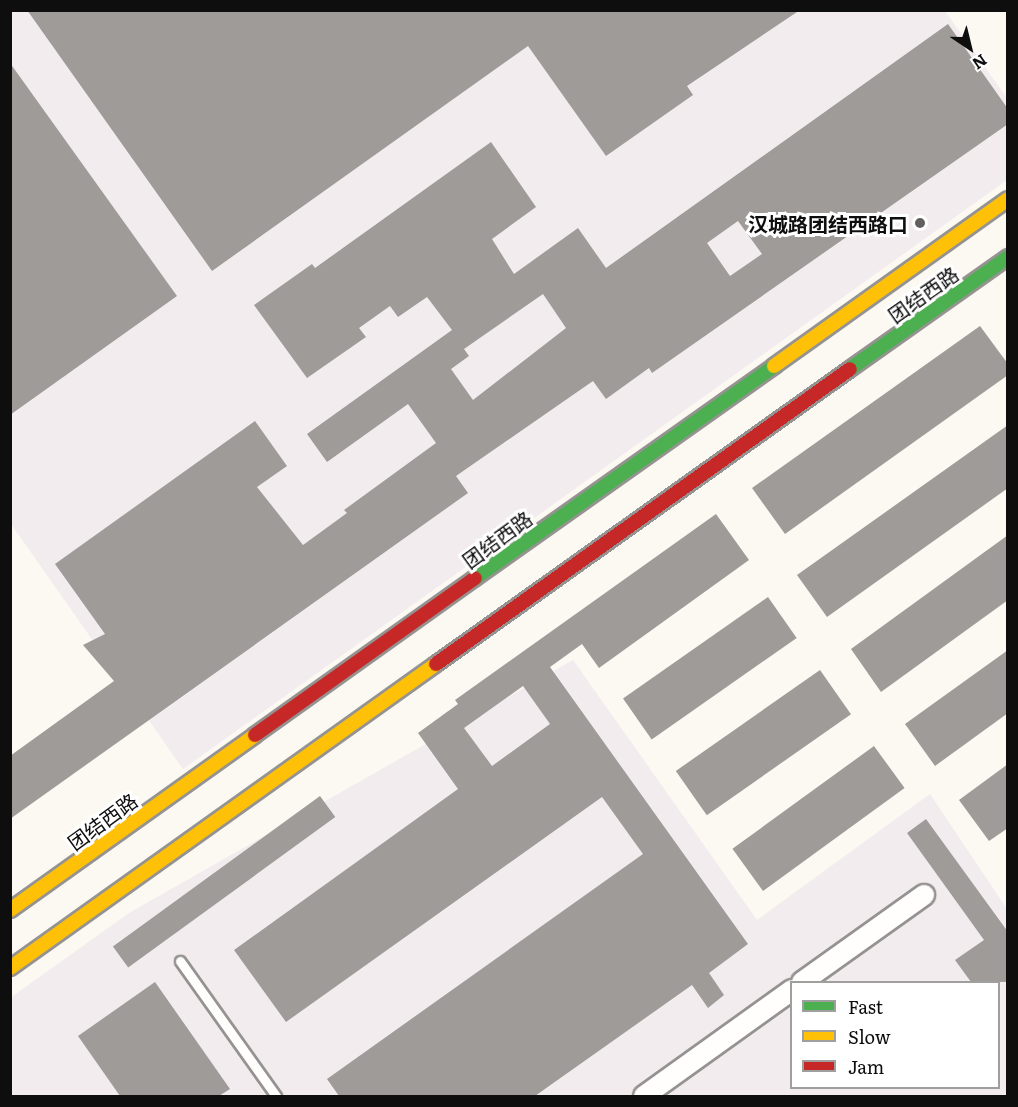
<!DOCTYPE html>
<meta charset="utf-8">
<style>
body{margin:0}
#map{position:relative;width:1018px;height:1107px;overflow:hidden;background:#fcf8f2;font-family:Literata,"Noto Sans SC",serif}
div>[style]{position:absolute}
.industrial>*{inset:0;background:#f2ecef}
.building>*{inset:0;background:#9e9b98;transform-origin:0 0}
.roads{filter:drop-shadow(2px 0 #959391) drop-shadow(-2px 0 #959391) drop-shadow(0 2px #959391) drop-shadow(0 -2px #959391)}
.lane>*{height:9px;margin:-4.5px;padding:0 4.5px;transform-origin:4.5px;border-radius:4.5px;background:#fffefd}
.street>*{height:20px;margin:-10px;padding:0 10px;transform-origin:10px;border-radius:10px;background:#fffefd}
.fast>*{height:14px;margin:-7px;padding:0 7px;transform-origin:7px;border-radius:7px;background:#4caf50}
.slow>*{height:14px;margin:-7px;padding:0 7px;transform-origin:7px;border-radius:7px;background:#ffc107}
.jam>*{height:14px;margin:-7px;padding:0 7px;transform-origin:7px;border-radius:7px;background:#c62828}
.dots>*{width:16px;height:16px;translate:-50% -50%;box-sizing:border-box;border:3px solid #fff;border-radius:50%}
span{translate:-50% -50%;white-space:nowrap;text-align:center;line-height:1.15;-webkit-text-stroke:6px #fff;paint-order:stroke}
.poi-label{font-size:20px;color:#0e0e0e;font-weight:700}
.right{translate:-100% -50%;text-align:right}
.street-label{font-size:20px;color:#0e0e0e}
.frame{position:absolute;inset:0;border:12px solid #0e0e0e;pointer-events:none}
.legend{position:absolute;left:790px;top:981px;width:210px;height:108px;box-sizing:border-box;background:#fff;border:2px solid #9f9f9f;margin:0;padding:8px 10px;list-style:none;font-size:18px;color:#0e0e0e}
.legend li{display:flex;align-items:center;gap:12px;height:30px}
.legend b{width:30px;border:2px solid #9f9f9f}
.north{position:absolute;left:940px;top:18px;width:60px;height:60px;-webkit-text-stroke:4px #fff;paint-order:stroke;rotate:145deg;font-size:16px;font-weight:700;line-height:24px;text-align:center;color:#0e0e0e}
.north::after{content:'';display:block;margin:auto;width:21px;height:27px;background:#0e0e0e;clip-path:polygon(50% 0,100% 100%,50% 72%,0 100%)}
</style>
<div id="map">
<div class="industrial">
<i style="clip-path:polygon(10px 11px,945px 11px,1007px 98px,1007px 180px,183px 769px,11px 524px)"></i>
<i style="clip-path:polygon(evenodd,573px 660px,757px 920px,930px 794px,1007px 909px,1007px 1096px,11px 1096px,10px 998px,129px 913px,573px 660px,792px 982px,998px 982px,998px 1088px,792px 1088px,792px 982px)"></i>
</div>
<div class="building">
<i style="clip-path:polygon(27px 10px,800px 10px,687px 86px,693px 95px,606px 156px,528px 46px,212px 271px)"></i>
<i style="clip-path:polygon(evenodd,948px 24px,1008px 109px,1008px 124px,652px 373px,649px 368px,606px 399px,593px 381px,456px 476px,468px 493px,10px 819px,10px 756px,114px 681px,83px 645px,105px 634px,55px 564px,255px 421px,287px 466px,257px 487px,303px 545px,347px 513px,344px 510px,436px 443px,408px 404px,327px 462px,307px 434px,452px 330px,427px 297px,398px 317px,390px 306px,359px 328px,366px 337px,307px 378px,254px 305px,312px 264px,315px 268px,491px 142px,536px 207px,492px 239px,514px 274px,578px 228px,606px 268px,948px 24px,738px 221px,762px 254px,730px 276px,707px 243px,738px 221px,948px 24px,543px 294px,566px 328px,473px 400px,451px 369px,469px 356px,464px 349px,543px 294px)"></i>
<i style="clip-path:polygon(10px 63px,177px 296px,10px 415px)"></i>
<i style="clip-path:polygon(980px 326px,1008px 364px,1008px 375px,785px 534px,752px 488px)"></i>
<i style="clip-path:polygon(1008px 425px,1008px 488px,827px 617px,797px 575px)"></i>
<i style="clip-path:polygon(evenodd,716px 514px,749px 560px,599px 668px,582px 644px,550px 667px,748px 944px,709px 973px,724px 995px,708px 1008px,692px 985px,535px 1096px,339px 1096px,327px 1079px,643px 854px,602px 797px,286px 1022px,234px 950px,458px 789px,418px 733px,458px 704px,455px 700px,716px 514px,523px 686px,550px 724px,492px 766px,464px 728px,523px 686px)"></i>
<i style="clip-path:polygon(1008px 535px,1008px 600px,881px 692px,851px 649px)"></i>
<i style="left:768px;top:597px;width:50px;height:177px;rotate:55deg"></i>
<i style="clip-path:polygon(1008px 650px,1008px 713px,935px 766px,905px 724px)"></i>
<i style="left:820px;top:670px;width:54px;height:176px;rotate:55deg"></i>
<i style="left:874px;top:746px;width:52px;height:175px;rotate:54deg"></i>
<i style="clip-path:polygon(1008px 764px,1008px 828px,989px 841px,959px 800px)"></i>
<i style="left:320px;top:796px;width:26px;height:256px;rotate:54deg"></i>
<i style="clip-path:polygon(926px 819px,1008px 932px,1008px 982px,971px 982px,955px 960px,984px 940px,907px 833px)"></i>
<i style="clip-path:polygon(155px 982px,230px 1089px,219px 1096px,120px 1096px,78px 1036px)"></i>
</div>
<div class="roads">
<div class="lane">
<i style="left:180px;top:961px;width:166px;rotate:54.6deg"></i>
</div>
<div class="street">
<i style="left:802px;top:982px;width:150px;rotate:-35.5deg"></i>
<i style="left:644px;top:1096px;width:182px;rotate:-35.6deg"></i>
</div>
<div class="fast">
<i style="left:850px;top:369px;width:194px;rotate:-35.3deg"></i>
<i style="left:475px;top:578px;width:367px;rotate:-35.3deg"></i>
</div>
<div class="slow">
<i style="left:774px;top:366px;width:287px;rotate:-35.5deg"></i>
<i style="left:10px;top:910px;width:301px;rotate:-35.5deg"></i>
<i style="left:10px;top:968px;width:523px;rotate:-35.51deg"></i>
</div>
<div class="jam">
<i style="left:436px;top:664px;width:508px;rotate:-35.47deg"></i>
<i style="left:255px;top:735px;width:270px;rotate:-35.5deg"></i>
</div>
</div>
<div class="dots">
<i style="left:920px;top:223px;background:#61605e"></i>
</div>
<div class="poi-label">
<span class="right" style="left:908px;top:223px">汉城路团结西路口</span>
</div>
<div class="street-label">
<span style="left:923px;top:294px;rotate:-35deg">团结西路</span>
<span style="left:497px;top:539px;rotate:-36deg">团结西路</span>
<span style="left:102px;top:821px;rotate:-36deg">团结西路</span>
</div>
<div class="frame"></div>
<ul class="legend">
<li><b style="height:8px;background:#4caf50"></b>Fast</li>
<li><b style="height:8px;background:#ffc107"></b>Slow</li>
<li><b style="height:8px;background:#c62828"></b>Jam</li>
</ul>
<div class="north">N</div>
</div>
